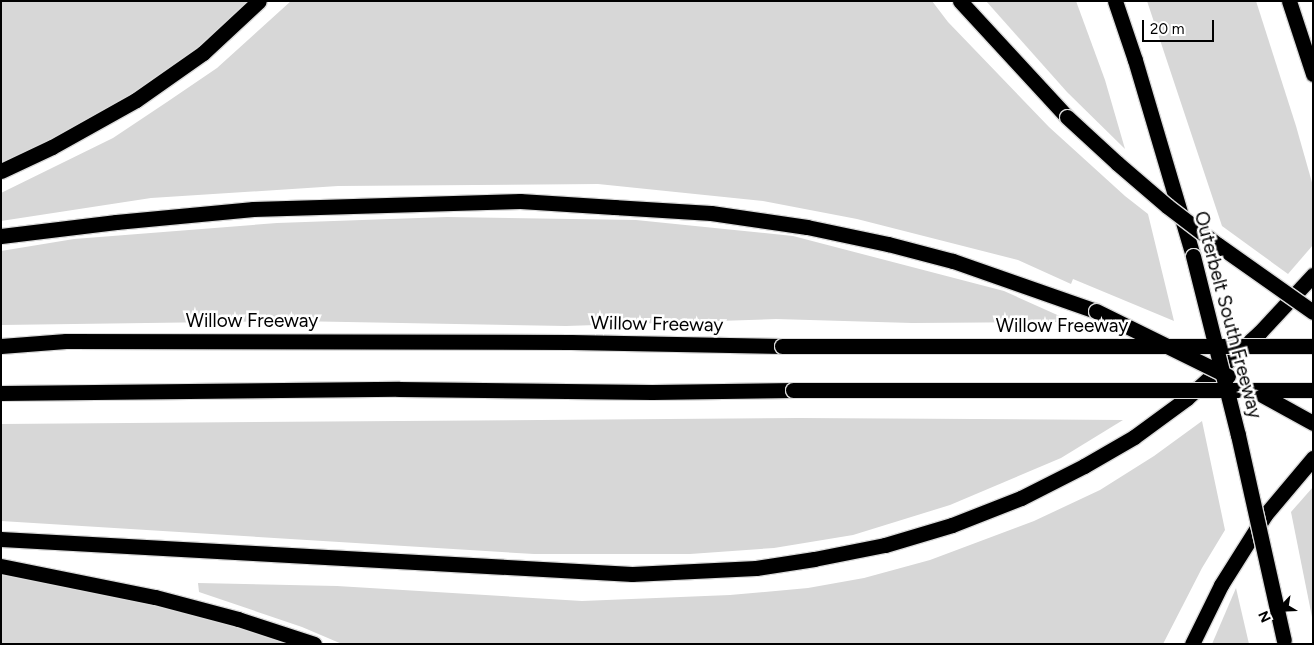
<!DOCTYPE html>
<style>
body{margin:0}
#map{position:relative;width:1314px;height:645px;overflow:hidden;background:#fff;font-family:Figtree,sans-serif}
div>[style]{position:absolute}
.green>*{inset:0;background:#d7d7d7}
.roads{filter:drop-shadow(1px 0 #dbdbdb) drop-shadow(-1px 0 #dbdbdb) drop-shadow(0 1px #dbdbdb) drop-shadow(0 -1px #dbdbdb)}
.motorway>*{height:15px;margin:-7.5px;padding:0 7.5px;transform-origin:7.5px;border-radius:7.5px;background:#000}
.bridges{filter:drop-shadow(1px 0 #dbdbdb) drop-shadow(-1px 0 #dbdbdb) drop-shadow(0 1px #dbdbdb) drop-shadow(0 -1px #dbdbdb)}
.motorway-bridge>*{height:15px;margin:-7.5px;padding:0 7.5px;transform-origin:7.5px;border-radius:7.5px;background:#000}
span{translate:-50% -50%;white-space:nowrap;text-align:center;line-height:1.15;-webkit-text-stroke:5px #fff;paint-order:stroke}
.street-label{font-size:19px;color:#000}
.frame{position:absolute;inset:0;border:2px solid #000;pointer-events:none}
.north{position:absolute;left:1254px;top:585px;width:50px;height:50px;-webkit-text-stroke:4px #fff;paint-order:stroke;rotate:245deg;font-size:14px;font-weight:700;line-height:20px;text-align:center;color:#000}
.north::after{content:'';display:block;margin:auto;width:18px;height:22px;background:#000;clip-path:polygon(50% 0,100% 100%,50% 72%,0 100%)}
.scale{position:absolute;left:1142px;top:20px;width:72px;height:22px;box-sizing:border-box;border:2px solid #000;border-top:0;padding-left:6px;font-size:15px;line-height:18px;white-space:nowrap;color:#000;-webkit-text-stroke:4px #fff;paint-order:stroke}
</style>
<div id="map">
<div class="green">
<i style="clip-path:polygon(1px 1px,259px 1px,203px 53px,1px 171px)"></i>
<i style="clip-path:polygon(291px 1px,932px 1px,948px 22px,1049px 127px,1125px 196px,1148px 214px,1174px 321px,1073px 279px,1071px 284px,1018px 260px,857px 219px,763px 201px,598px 184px,338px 186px,151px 198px,1px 221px,1px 193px,113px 138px,167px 102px,217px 68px)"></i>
<i style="clip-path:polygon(986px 1px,1076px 1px,1105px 80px,1125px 149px,1067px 92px)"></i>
<i style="clip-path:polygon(1147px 1px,1256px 1px,1296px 126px,1313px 186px,1313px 245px,1288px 274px,1222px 226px)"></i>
<i style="clip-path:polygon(447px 217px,636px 220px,793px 236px,1004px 291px,1073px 322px,912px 323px,776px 319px,566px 326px,293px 321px,1px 325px,1px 251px,74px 239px,277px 223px)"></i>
<i style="clip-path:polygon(799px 418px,1123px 420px,1061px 458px,950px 505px,853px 535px,774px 548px,690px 554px,534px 554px,1px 521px,1px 424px)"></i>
<i style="clip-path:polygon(1202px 421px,1225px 530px,1202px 568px,1163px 644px,342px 644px,302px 627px,199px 592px,198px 583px,337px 586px,582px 601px,730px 595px,808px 588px,864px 578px,930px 560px,1034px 521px,1100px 490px,1154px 456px)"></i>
<i style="clip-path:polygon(1313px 487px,1313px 622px,1291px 512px)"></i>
<i style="clip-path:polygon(1px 566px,314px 644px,1px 644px)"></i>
<i style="clip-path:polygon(1236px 588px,1249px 644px,1212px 644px)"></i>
</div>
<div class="roads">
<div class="motorway">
<i style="left:960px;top:1px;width:158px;rotate:47.3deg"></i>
<i style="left:1115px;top:1px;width:62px;rotate:71.3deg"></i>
<i style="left:1135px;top:60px;width:204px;rotate:73.5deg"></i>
<i style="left:1289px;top:1px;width:77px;rotate:71.8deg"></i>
<i style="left:1px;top:171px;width:56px;rotate:-25.2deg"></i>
<i style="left:52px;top:147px;width:96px;rotate:-29.2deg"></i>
<i style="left:136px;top:100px;width:82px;rotate:-35deg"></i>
<i style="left:203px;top:53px;width:76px;rotate:-42.9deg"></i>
<i style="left:1px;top:236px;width:116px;rotate:-6.9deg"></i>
<i style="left:116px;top:222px;width:138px;rotate:-5.4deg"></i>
<i style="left:253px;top:209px;width:267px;rotate:-1.7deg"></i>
<i style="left:520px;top:201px;width:94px;rotate:3.7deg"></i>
<i style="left:614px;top:207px;width:97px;rotate:3.5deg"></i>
<i style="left:711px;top:213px;width:97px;rotate:8.3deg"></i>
<i style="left:807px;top:227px;width:83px;rotate:11.9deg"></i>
<i style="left:888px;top:244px;width:67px;rotate:14.7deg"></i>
<i style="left:953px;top:261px;width:151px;rotate:19.3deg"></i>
<i style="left:1px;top:346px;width:65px;rotate:-4.4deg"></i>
<i style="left:66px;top:341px;width:505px;rotate:0.11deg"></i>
<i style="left:571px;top:342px;width:211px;rotate:1.1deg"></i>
<i style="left:1px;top:393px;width:398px;rotate:-0.6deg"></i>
<i style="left:399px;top:389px;width:253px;rotate:0.7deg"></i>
<i style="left:652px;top:392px;width:141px;rotate:-0.8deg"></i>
<i style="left:1px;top:539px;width:632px;rotate:3.17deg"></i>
<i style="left:632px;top:574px;width:124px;rotate:-2.8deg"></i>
<i style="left:756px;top:568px;width:59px;rotate:-8.8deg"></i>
<i style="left:814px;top:559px;width:72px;rotate:-11.2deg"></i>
<i style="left:885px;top:545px;width:70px;rotate:-16.6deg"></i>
<i style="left:952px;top:525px;width:74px;rotate:-21.4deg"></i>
<i style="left:1021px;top:498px;width:71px;rotate:-26.9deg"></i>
<i style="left:1084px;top:466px;width:58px;rotate:-30.1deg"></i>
<i style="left:1134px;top:437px;width:66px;rotate:-36.3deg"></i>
<i style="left:1187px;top:398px;width:98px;rotate:-42.1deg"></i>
<i style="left:1260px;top:332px;width:78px;rotate:-47.1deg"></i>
<i style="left:1px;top:566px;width:157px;rotate:11.4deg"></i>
<i style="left:155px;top:597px;width:86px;rotate:14.8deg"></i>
<i style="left:238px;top:619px;width:80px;rotate:18.2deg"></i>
<i style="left:1192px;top:644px;width:66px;rotate:-63.8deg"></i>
<i style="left:1221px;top:585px;width:83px;rotate:-57.8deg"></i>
<i style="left:1265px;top:515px;width:75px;rotate:-49.9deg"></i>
</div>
</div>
<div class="bridges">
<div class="motorway-bridge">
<i style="left:1067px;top:117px;width:68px;rotate:42.6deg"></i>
<i style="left:1117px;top:163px;width:66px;rotate:40.7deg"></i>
<i style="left:1167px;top:206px;width:64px;rotate:37.4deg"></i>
<i style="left:1218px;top:245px;width:116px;rotate:35.2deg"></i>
<i style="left:1193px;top:256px;width:185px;rotate:75.9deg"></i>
<i style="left:1238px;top:435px;width:210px;rotate:77.4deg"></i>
<i style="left:1096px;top:311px;width:147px;rotate:26.2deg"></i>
<i style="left:782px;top:346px;width:531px"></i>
<i style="left:793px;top:390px;width:520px"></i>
<i style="left:1255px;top:391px;width:66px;rotate:28.9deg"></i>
</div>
</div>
<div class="street-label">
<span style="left:1228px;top:315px;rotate:75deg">Outerbelt South Freeway</span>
<span style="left:252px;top:321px">Willow Freeway</span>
<span style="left:657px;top:324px;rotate:1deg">Willow Freeway</span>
<span style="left:1062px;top:326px">Willow Freeway</span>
</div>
<div class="frame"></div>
<div class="north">N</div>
<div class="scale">20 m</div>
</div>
